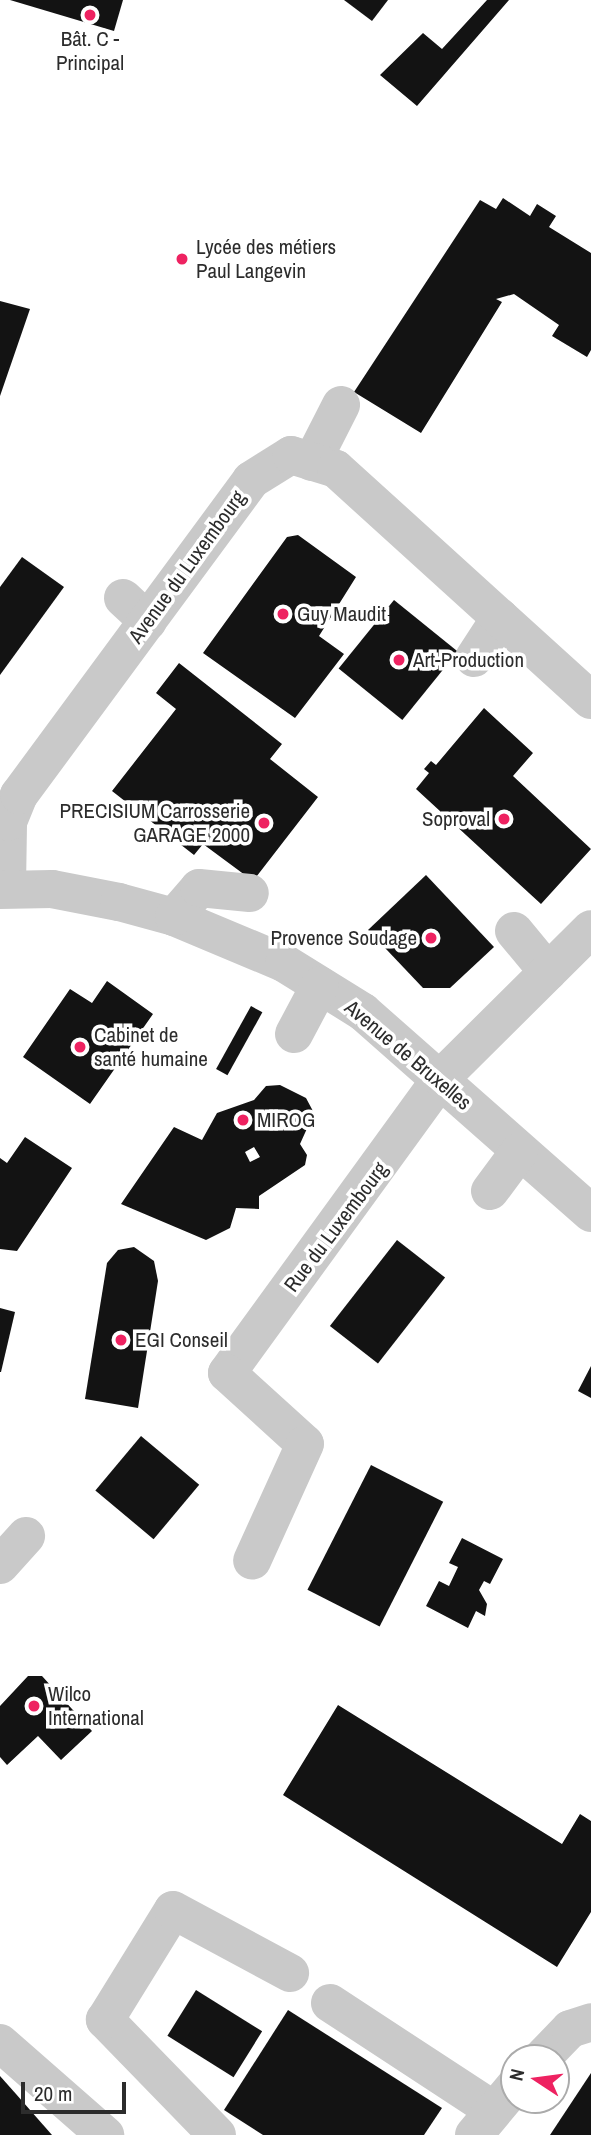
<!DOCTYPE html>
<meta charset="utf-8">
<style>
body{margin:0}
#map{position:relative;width:591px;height:2135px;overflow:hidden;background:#fff;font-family:"Archivo Narrow",sans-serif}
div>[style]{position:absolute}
.building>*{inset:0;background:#131313;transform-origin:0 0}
.minor>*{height:38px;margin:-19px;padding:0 19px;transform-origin:19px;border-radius:19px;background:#c9c9c9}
.dots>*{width:19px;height:19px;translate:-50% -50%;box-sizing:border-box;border:4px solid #fff;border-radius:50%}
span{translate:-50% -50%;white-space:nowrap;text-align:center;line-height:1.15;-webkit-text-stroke:7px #fff;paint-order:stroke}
.poi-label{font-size:21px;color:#2c2c2c}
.left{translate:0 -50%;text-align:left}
.right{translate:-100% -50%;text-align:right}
.street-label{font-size:21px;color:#2c2c2c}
.north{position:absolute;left:500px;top:2044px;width:70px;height:70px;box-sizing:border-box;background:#fff;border:2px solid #ababab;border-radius:50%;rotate:283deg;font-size:19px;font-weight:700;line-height:28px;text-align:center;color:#2c2c2c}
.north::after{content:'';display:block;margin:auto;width:24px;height:32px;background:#ee2261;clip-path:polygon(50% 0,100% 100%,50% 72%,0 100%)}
.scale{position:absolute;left:21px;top:2082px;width:105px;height:32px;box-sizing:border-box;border:4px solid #2c2c2c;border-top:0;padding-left:9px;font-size:21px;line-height:24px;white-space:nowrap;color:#2c2c2c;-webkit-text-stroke:5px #fff;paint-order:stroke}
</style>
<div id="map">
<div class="building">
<i style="clip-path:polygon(10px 0,123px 0,114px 31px)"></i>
<i style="clip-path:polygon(344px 0,388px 0,372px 21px)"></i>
<i style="clip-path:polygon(487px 0,509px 0,417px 106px,380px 75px,423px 33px,442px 49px)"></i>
<i style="clip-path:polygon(503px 198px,530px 216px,537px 204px,556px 216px,549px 227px,591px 253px,591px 350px,587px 357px,552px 336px,559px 325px,514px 294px,496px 299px,502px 302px,421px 433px,354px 392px,480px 200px,496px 209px)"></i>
<i style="clip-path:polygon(0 301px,30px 309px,0 396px)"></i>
<i style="clip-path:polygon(298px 535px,356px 577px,319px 636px,344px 654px,295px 718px,203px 653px,287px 537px)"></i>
<i style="clip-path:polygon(22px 557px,64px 587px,0 675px,0 587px)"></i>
<i style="left:394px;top:600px;width:82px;height:88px;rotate:39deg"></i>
<i style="clip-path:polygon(179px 663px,282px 744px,270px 759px,318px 797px,253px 881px,203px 844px,194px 855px,112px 791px,176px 709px,156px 693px)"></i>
<i style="clip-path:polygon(484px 708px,533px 753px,513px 776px,591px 849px,541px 904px,416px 789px,429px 773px,424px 769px,431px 761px,436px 765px)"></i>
<i style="clip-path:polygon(426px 875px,494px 947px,450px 988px,423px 988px,368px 930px)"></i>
<i style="clip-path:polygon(107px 981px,153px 1014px,90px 1104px,23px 1057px,70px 989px,92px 1003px)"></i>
<i style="left:251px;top:1006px;width:13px;height:72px;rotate:29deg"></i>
<i style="clip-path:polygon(evenodd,280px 1085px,306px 1098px,314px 1113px,300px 1144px,307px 1155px,305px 1165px,259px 1196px,259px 1209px,236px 1208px,230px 1228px,206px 1240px,121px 1204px,174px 1127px,202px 1140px,217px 1113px,254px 1100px,266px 1086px,280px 1085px,254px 1147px,260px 1157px,250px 1162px,245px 1152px,254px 1147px)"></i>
<i style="clip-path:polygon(25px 1137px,72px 1168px,17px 1251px,0 1249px,0 1158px,7px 1163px)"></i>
<i style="left:397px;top:1240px;width:61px;height:109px;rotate:38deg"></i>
<i style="clip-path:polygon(134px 1247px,154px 1261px,158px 1281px,138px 1408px,85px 1399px,107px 1263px,118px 1250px)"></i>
<i style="clip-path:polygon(0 1308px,15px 1312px,1px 1372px,0 1372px)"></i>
<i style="clip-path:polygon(591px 1366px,591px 1398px,578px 1391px)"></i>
<i style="left:141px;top:1436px;width:76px;height:71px;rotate:40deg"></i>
<i style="left:371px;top:1465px;width:81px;height:140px;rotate:27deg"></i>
<i style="clip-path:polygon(462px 1538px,503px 1559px,490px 1584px,484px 1581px,479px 1590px,487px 1604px,485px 1616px,476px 1611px,468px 1628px,426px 1606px,439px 1581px,449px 1586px,458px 1567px,449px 1563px)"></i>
<i style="clip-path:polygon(28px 1676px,42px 1676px,92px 1731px,61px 1760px,38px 1736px,7px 1765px,0 1757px,0 1706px)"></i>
<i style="clip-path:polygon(338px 1705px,562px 1844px,580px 1814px,591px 1821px,591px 1912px,557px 1967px,283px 1795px)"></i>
<i style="left:196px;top:1990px;width:78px;height:54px;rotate:32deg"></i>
<i style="clip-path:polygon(288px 2010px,442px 2108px,424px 2135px,263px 2135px,224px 2110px)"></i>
<i style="clip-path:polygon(591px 2073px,591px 2135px,550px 2135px)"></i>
<i style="clip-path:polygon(0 2076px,16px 2094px,52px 2135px,0 2135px)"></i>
</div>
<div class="minor">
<i style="left:312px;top:462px;width:64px;rotate:-63deg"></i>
<i style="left:123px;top:598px;width:34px;rotate:43deg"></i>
<i style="left:474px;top:658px;width:48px;rotate:-57deg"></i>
<i style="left:7px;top:888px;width:66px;rotate:-89.1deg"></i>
<i style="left:8px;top:822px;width:29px;rotate:-68deg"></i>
<i style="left:19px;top:795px;width:391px;rotate:-53.6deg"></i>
<i style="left:251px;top:480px;width:47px;rotate:-32deg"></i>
<i style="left:291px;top:455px;width:47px;rotate:17.3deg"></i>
<i style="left:336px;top:469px;width:344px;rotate:42.2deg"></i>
<i style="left:0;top:890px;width:52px;rotate:-1.1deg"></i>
<i style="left:52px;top:889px;width:68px;rotate:11deg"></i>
<i style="left:119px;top:902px;width:57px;rotate:15.3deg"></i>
<i style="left:174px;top:917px;width:119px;rotate:22.7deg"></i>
<i style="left:284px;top:963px;width:93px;rotate:31.8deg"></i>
<i style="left:363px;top:1012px;width:304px;rotate:41.4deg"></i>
<i style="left:174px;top:917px;width:38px;rotate:-49deg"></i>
<i style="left:199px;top:888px;width:51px;rotate:5.6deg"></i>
<i style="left:514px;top:931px;width:53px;rotate:50.3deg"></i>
<i style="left:294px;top:1034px;width:55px;rotate:-62deg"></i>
<i style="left:490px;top:1191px;width:49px;rotate:-53.4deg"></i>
<i style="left:227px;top:1373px;width:364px;rotate:-54deg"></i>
<i style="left:441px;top:1078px;width:211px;rotate:-44.8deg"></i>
<i style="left:227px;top:1373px;width:105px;rotate:42.3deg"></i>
<i style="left:305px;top:1444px;width:128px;rotate:114.4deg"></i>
<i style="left:0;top:1565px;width:39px;rotate:-48deg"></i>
<i style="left:330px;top:2003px;width:194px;rotate:33.2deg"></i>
<i style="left:0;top:2043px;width:140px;rotate:41.2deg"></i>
<i style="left:542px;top:2058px;width:40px;rotate:-46deg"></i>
<i style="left:570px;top:2029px;width:22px;rotate:-18deg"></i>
<i style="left:217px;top:2135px;width:161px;rotate:-134.2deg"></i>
<i style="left:105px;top:2020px;width:129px;rotate:-58.3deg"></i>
<i style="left:173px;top:1910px;width:133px;rotate:28.3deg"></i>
<i style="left:474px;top:2135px;width:62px;rotate:-50.2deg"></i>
</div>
<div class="dots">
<i style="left:90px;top:15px;background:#ee2261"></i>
<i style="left:182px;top:259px;background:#ee2261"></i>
<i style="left:283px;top:614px;background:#ee2261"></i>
<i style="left:399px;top:660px;background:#ee2261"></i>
<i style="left:504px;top:819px;background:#ee2261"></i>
<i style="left:264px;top:823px;background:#ee2261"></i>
<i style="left:431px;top:938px;background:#ee2261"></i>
<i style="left:80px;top:1047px;background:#ee2261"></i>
<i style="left:243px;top:1120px;background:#ee2261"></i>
<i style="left:121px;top:1340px;background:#ee2261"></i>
<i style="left:34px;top:1706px;background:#ee2261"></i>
</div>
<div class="poi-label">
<span style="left:90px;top:51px">Bât. C -<br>Principal</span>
<span class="left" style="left:196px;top:259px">Lycée des métiers<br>Paul Langevin</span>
<span class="left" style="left:297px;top:614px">Guy Maudit</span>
<span class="left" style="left:413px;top:660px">Art-Production</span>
<span class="right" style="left:250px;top:823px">PRECISIUM Carrosserie<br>GARAGE 2000</span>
<span class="right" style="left:490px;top:819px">Soproval</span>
<span class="right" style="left:417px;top:938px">Provence Soudage</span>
<span class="left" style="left:94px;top:1047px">Cabinet de<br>santé humaine</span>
<span class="left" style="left:257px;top:1120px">MIROG</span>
<span class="left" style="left:135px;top:1340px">EGI Conseil</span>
<span class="left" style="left:48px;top:1706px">Wilco<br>International</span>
</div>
<div class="street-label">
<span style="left:187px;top:567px;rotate:-54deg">Avenue du Luxembourg</span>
<span style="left:408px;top:1055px;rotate:40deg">Avenue de Bruxelles</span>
<span style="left:336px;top:1227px;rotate:-53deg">Rue du Luxembourg</span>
</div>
<div class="north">N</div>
<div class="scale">20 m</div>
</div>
